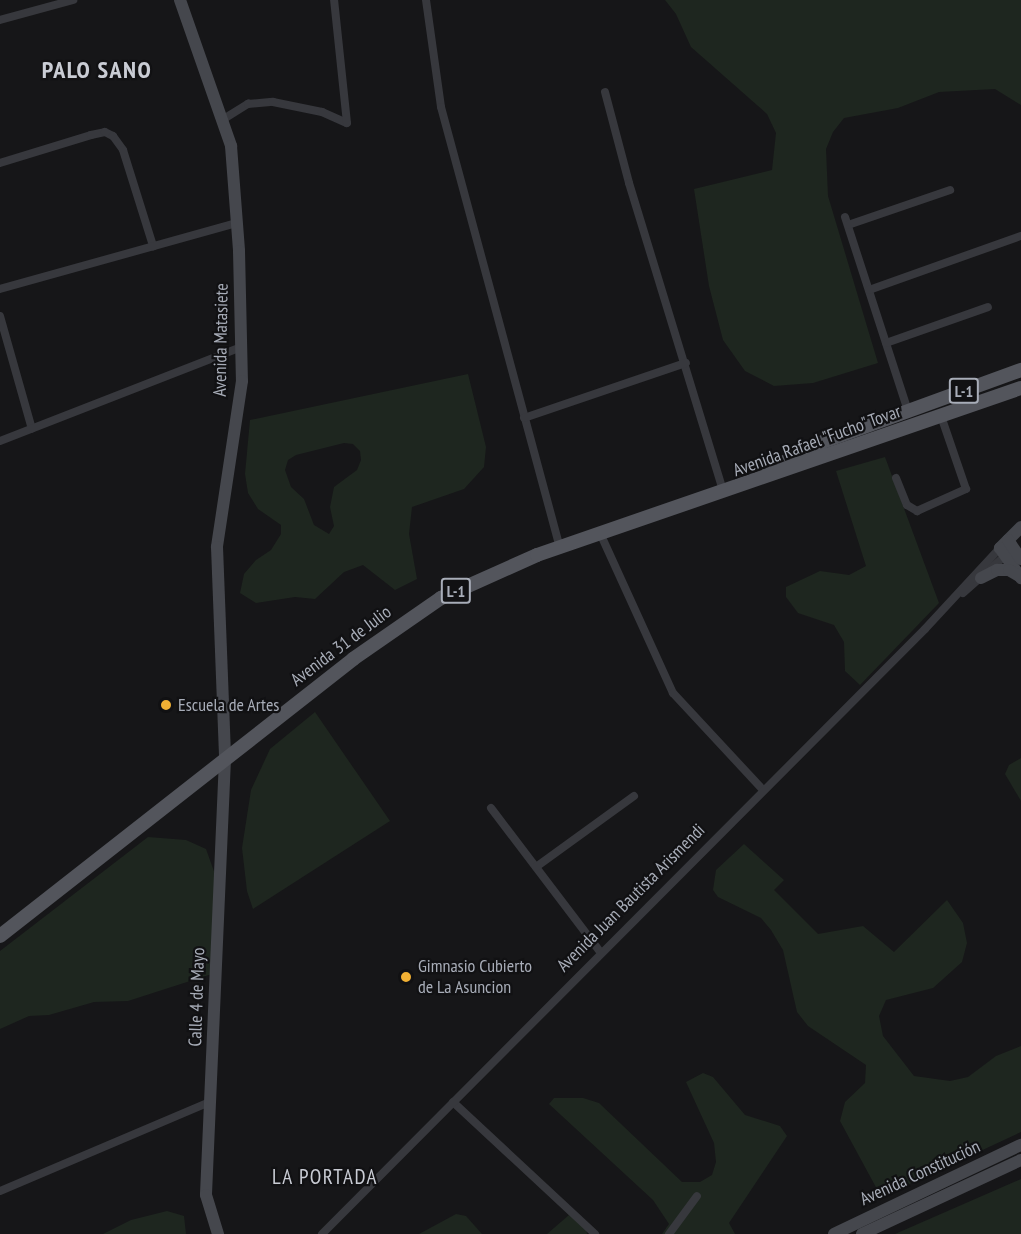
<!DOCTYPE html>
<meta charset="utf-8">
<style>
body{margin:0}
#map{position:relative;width:1021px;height:1234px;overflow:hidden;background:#161618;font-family:"PT Sans Narrow",sans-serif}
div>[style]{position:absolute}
.green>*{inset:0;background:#1e261f}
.street>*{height:8px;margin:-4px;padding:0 4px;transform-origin:4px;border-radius:4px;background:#37383d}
.secondary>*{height:12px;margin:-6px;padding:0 6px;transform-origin:6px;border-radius:6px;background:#45474d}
.primary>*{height:14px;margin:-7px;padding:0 7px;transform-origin:7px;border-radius:7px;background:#53555c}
.dots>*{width:16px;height:16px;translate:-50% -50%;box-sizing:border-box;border:3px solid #111113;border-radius:50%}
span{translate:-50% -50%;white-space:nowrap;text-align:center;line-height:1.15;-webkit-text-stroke:4.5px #111113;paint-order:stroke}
.shield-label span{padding:2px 4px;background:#111113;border:2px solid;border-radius:4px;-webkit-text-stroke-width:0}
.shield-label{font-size:16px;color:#a8adb8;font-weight:700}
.street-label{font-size:18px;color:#a8adb8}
.poi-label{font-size:18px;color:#a8adb8}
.left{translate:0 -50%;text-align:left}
.quarter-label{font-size:21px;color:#c9ccd4;letter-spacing:1.5px}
.district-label{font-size:24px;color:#c9ccd4;font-weight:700;letter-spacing:1.5px}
</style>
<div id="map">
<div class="green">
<i style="clip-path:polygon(665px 0,1021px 0,1021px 105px,995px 89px,939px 92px,898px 108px,844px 118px,833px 132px,826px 149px,828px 196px,878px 363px,813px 383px,774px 386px,745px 371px,723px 340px,709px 286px,694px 189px,772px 170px,776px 133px,767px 114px,691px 47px,676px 14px)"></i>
<i style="clip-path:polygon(evenodd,468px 374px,486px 447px,484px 467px,464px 489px,412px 507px,409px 534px,417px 579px,395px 590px,363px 565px,344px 572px,315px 599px,295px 597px,256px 603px,240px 593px,244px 574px,256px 560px,271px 550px,281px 534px,281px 525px,258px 509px,248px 493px,245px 474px,250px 420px,468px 374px,344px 443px,353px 444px,360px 451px,361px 460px,357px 470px,334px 487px,330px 507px,334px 526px,329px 534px,314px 525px,304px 499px,291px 487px,285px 470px,288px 460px,296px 455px,344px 443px)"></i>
<i style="clip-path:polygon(885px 457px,939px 603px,860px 685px,845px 671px,844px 642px,834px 625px,798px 613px,786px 597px,786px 587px,820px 571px,849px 575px,866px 566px,836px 471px)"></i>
<i style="clip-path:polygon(315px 712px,390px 821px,253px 909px,247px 891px,242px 848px,251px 790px,270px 749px)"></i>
<i style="clip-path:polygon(1021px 758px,1021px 801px,1005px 774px,1009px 765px)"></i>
<i style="clip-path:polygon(148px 837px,186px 840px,206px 849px,216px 877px,215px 973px,128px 1001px,94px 1002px,49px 1015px,29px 1016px,0 1029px,0 951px)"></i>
<i style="clip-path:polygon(744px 844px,784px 880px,774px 890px,818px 934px,863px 926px,894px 952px,947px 900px,963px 923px,967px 943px,962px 962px,933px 988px,886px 1000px,879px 1016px,883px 1036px,914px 1076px,950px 1081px,968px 1077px,996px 1056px,1021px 1046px,1021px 1132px,890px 1193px,878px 1191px,840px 1121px,845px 1102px,865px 1083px,866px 1065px,808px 1026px,797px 1012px,783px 950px,771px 930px,761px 918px,718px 897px,713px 890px,716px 870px)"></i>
<i style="clip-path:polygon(703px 1073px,713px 1077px,745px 1115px,780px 1126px,787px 1136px,729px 1223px,735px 1234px,662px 1234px,669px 1224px,653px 1200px,549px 1104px,554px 1098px,583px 1098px,599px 1103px,682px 1182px,700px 1182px,712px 1175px,716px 1162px,714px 1143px,686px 1082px)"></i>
<i style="clip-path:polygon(1021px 1179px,1021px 1234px,895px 1234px)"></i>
<i style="clip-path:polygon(167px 1211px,184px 1216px,186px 1234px,103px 1234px,131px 1220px)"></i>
<i style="clip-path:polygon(456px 1214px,466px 1216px,482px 1234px,419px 1234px)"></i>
<i style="clip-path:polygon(569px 1215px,586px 1227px,587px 1234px,547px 1234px)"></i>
</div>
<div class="street">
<i style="left:426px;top:0;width:108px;rotate:82deg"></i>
<i style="left:441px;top:107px;width:456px;rotate:74.9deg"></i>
<i style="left:0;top:20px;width:76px;rotate:-15.3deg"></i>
<i style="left:605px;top:92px;width:94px;rotate:75.2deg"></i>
<i style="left:629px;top:183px;width:324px;rotate:73deg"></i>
<i style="left:222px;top:120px;width:31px;rotate:-32deg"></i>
<i style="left:248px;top:104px;width:25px;rotate:-5deg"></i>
<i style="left:273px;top:102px;width:50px;rotate:11.5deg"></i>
<i style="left:322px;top:112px;width:27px;rotate:24deg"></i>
<i style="left:347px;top:123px;width:124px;rotate:-96deg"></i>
<i style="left:0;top:163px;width:95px;rotate:-17.1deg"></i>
<i style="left:91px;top:135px;width:14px;rotate:-12deg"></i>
<i style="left:105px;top:132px;width:9px;rotate:27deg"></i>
<i style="left:113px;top:136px;width:17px;rotate:54deg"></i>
<i style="left:123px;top:150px;width:101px;rotate:72.6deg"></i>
<i style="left:845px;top:217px;width:204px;rotate:72deg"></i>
<i style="left:848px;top:225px;width:108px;rotate:-18.9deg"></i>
<i style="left:0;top:289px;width:246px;rotate:-15.6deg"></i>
<i style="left:869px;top:290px;width:161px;rotate:-19.6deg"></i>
<i style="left:0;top:316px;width:117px;rotate:74.2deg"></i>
<i style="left:886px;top:343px;width:108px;rotate:-19.4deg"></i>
<i style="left:524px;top:418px;width:171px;rotate:-18.8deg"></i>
<i style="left:0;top:441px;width:259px;rotate:-21.3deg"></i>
<i style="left:896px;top:478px;width:29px;rotate:68deg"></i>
<i style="left:907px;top:505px;width:12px;rotate:31deg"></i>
<i style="left:917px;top:511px;width:54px;rotate:-24.2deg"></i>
<i style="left:966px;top:489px;width:77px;rotate:-108.9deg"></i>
<i style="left:600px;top:533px;width:176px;rotate:65.5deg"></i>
<i style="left:673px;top:693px;width:132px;rotate:47.1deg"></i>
<i style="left:963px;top:593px;width:57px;rotate:-41.5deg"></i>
<i style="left:491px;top:808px;width:182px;rotate:52.8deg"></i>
<i style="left:536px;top:867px;width:121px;rotate:-35.9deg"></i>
<i style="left:453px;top:1102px;width:194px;rotate:42.9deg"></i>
<i style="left:0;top:1191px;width:228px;rotate:-23deg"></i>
<i style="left:322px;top:1234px;width:854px;rotate:-45.09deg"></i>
<i style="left:925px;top:629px;width:110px;rotate:-47.2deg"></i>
<i style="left:669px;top:1234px;width:47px;rotate:-53.6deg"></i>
</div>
<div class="secondary">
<i style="left:180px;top:0;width:155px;rotate:70.7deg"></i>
<i style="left:231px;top:146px;width:105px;rotate:85.6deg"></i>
<i style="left:239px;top:251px;width:130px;rotate:88.7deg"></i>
<i style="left:242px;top:381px;width:168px;rotate:98.6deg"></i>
<i style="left:217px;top:547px;width:212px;rotate:87.8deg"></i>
<i style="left:225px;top:759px;width:436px;rotate:92.5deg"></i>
<i style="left:206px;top:1195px;width:41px;rotate:72.9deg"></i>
<i style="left:1021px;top:527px;width:30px;rotate:135deg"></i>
<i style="left:1000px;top:548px;width:37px;rotate:55deg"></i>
<i style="left:1008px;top:540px;width:23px;rotate:56deg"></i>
<i style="left:981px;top:578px;width:18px;rotate:-27deg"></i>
<i style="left:997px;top:570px;width:12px"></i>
<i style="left:1009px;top:570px;width:12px;rotate:31deg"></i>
<i style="left:834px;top:1234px;width:207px;rotate:-25.5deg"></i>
<i style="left:862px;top:1234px;width:175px;rotate:-25deg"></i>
</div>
<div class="primary">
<i style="left:769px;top:470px;width:61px;rotate:-27.4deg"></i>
<i style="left:823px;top:442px;width:211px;rotate:-20deg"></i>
<i style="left:0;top:936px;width:449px;rotate:-38.1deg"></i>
<i style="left:353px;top:659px;width:107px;rotate:-34.7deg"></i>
<i style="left:441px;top:598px;width:105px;rotate:-24.1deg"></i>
<i style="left:537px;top:555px;width:512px;rotate:-19.04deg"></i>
</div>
<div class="dots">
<i style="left:166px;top:705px;background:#f2b134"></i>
<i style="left:406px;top:977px;background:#f2b134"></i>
</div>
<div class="shield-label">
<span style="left:964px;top:391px">L-1</span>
<span style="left:456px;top:591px">L-1</span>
</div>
<div class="street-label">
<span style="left:221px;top:340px;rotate:-89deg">Avenida Matasiete</span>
<span style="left:817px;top:441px;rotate:-20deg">Avenida Rafael "Fucho" Tovar</span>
<span style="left:341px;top:646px;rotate:-37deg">Avenida 31 de Julio</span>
<span style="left:631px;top:898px;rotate:-45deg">Avenida Juan Bautista Arismendi</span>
<span style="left:197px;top:997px;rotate:-88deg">Calle 4 de Mayo</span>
<span style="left:920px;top:1173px;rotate:-25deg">Avenida Constitución</span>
</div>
<div class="poi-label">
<span class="left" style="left:178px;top:705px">Escuela de Artes</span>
<span class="left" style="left:418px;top:977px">Gimnasio Cubierto<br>de La Asuncion</span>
</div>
<div class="quarter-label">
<span style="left:325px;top:1177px">LA PORTADA</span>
</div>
<div class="district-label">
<span style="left:97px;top:70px">PALO SANO</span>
</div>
</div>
